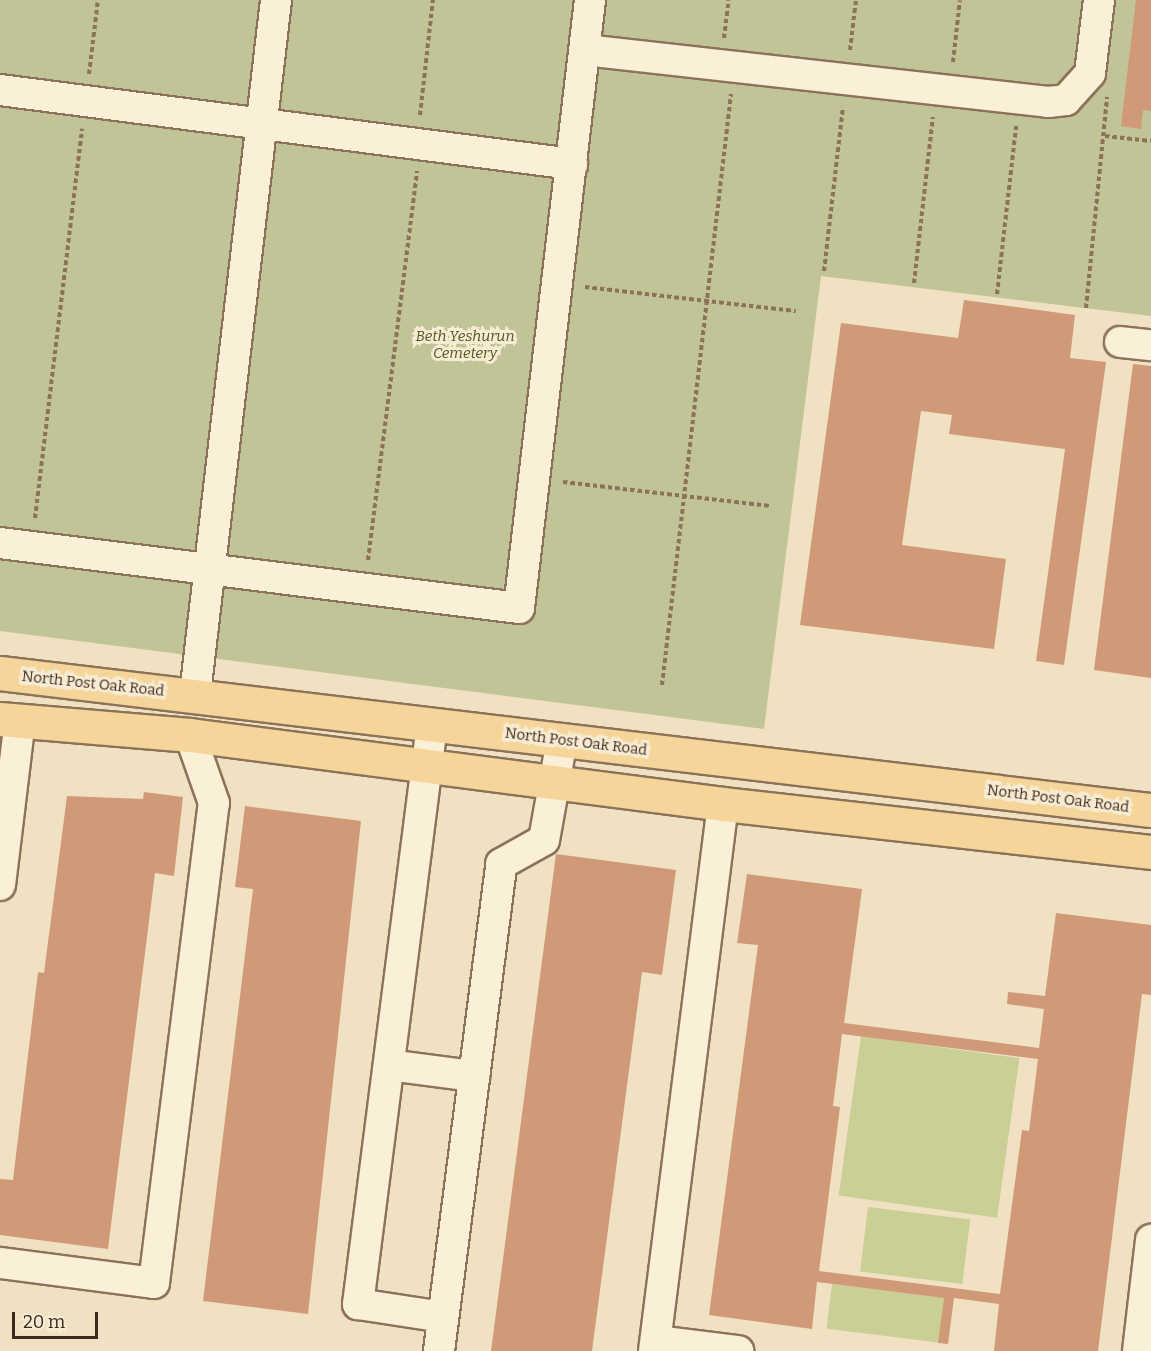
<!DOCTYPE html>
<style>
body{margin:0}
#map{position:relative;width:1151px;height:1351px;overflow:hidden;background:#f0e1c3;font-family:Bitter,serif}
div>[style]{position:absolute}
.green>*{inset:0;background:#cacf96;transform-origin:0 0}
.cemetery>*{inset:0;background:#c0c496}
.building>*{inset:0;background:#d09977}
.path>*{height:4px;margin-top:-2px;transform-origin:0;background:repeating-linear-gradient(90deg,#8c7259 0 4.5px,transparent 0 7.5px)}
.roads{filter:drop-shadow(2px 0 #8c7259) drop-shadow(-2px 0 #8c7259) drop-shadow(0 2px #8c7259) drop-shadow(0 -2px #8c7259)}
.minor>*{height:30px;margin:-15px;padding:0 15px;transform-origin:15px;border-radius:15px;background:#faefd7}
.major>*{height:33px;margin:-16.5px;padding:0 16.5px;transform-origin:16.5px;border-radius:16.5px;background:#f5d599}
span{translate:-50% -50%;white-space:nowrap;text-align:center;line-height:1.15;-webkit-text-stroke:6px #f7ecd3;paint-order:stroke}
.park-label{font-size:15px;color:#4d5823;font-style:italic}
.street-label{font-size:15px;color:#3b2b1e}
.scale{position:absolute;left:12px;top:1312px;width:86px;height:27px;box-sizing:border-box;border:3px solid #3b2b1e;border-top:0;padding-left:8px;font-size:18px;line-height:21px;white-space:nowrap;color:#3b2b1e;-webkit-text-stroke:4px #f7ecd3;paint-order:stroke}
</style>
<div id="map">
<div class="green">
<i style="left:861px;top:1036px;width:160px;height:161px;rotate:8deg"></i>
<i style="left:868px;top:1207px;width:103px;height:65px;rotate:7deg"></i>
<i style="left:832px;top:1284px;width:113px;height:45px;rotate:7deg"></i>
</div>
<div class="cemetery">
<i style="clip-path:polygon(0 0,1151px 0,1151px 316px,821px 276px,764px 729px,0 631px)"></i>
</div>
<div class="building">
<i style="clip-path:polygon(1136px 0,1151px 0,1151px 111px,1143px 110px,1141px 129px,1121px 126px)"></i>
<i style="clip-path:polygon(964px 300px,1075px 315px,1070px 358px,1106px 362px,1064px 665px,1036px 661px,1065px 449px,949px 434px,952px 415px,921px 411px,902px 545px,1006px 559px,994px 649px,800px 625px,841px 323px,958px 338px)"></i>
<i style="clip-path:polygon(1133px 364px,1151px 366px,1151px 678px,1094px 670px)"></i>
<i style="clip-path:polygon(144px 792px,183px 797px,174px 876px,155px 873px,108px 1249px,0 1235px,0 1179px,13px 1180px,38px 972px,44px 973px,67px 796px,143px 799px)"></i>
<i style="clip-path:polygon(245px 806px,361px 821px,308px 1314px,203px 1301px,253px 889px,235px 887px)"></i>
<i style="clip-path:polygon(556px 854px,676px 870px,662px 975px,642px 972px,592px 1351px,491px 1351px)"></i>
<i style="clip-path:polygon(evenodd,747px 874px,862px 889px,844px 1023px,1039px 1048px,1044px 1009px,1007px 1004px,1008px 992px,1045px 996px,1056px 913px,1151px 925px,1151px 995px,1142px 994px,1098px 1351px,994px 1351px,999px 1304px,954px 1298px,948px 1344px,938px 1343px,944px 1298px,817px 1282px,812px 1329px,709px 1315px,758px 945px,737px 943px,747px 874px,842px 1034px,1038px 1059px,1029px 1131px,1022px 1130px,1000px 1294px,819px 1271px,840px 1107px,833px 1106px,842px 1034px)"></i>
</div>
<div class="path">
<i style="left:724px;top:38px;width:38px;rotate:-83deg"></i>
<i style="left:850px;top:50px;width:50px;rotate:-83.2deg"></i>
<i style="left:953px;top:62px;width:62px;rotate:-83.6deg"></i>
<i style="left:89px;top:74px;width:75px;rotate:-83.1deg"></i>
<i style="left:420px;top:115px;width:116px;rotate:-83.6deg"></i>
<i style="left:1105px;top:136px;width:46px;rotate:6.2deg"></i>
<i style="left:824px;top:271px;width:165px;rotate:-83.4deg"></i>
<i style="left:914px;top:283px;width:167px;rotate:-83.5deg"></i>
<i style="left:585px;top:287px;width:212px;rotate:6.5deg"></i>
<i style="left:997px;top:294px;width:169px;rotate:-83.5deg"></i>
<i style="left:1086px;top:308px;width:212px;rotate:-84.3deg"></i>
<i style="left:563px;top:482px;width:209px;rotate:6.6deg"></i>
<i style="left:35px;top:518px;width:392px;rotate:-83.1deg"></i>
<i style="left:368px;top:560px;width:392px;rotate:-82.8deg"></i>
<i style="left:662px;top:685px;width:595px;rotate:-83.34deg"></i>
</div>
<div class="roads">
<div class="minor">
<i style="left:585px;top:50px;width:466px;rotate:6.4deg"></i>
<i style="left:1048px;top:102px;width:18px;rotate:-6deg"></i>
<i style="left:1066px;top:100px;width:36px;rotate:-48deg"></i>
<i style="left:1090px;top:73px;width:74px;rotate:-83deg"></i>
<i style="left:0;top:90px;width:577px;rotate:7.37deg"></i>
<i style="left:1120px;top:342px;width:31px;rotate:6deg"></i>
<i style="left:0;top:543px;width:523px;rotate:7.14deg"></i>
<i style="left:519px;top:608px;width:612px;rotate:-83.34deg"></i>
<i style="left:195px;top:694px;width:699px;rotate:-83.34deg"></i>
<i style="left:432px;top:725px;width:584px;rotate:97.28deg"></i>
<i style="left:358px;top:1304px;width:86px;rotate:8.7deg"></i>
<i style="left:0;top:885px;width:166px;rotate:-83.1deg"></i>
<i style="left:389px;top:1065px;width:86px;rotate:7.4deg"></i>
<i style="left:0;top:1263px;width:155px;rotate:7.4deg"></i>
<i style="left:154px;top:1283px;width:484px;rotate:-82.9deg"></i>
<i style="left:214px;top:803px;width:72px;rotate:-109.4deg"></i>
<i style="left:656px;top:1341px;width:83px;rotate:7deg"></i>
<i style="left:439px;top:1351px;width:491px;rotate:-82.7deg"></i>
<i style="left:501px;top:864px;width:49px;rotate:-29.2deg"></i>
<i style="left:544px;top:840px;width:102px;rotate:-79.8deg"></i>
<i style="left:654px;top:1351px;width:551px;rotate:-82.81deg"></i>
<i style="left:1138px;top:1351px;width:112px;rotate:-83.3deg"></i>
</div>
<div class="major">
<i style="left:0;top:673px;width:1159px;rotate:6.79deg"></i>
<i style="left:0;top:719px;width:191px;rotate:4.8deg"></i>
<i style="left:190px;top:735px;width:537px;rotate:7.38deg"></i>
<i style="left:723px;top:804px;width:431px;rotate:6.4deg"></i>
</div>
</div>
<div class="park-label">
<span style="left:465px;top:345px">Beth Yeshurun<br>Cemetery</span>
</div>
<div class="street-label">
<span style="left:93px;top:684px;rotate:6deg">North Post Oak Road</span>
<span style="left:576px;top:742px;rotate:7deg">North Post Oak Road</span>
<span style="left:1058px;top:799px;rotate:7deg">North Post Oak Road</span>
</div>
<div class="scale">20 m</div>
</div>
